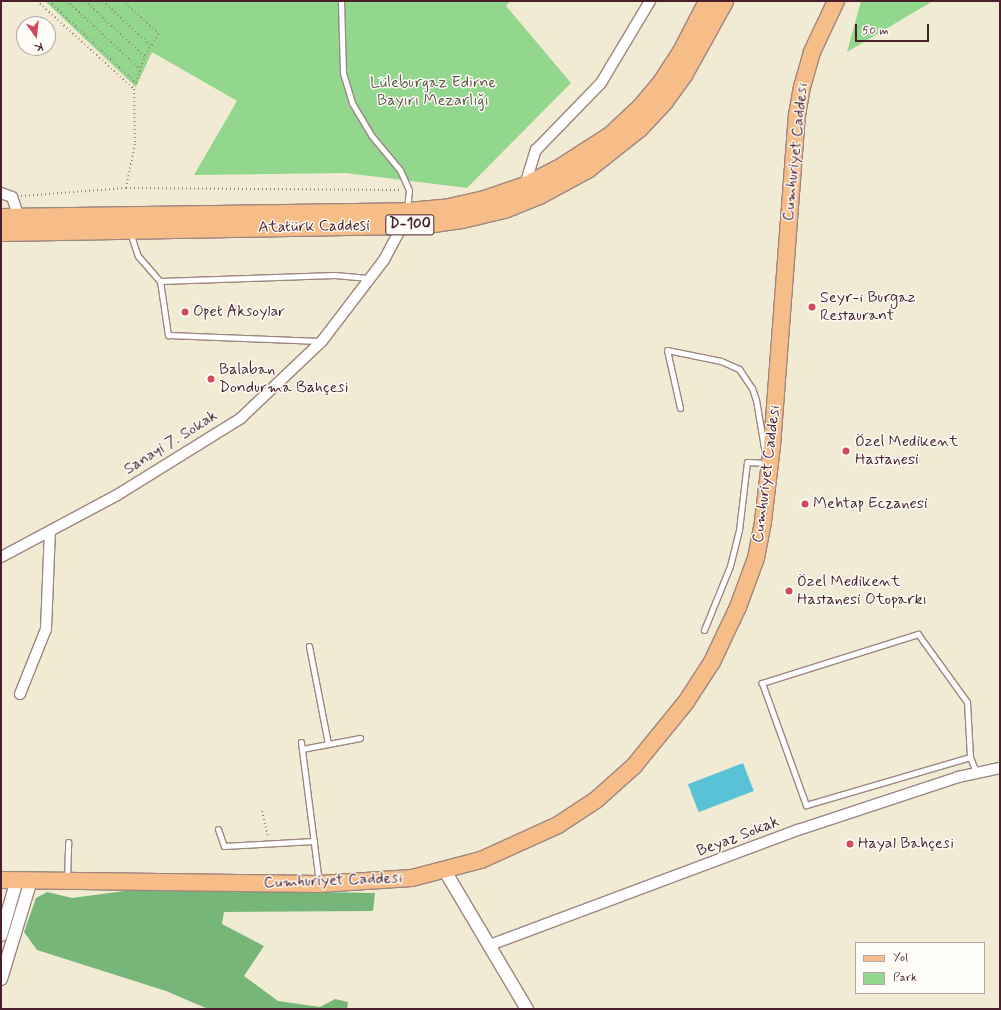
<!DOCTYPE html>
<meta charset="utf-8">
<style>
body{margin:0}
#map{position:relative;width:1001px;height:1010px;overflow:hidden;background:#f2ebd4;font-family:Mynerve,sans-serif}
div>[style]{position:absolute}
.green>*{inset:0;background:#93d68e}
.forest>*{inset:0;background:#76b779}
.water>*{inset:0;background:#5ac2d7;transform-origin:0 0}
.path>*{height:2px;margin-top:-1px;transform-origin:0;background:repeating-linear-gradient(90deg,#9e8580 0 1px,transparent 0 4px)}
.roads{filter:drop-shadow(1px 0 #9e8580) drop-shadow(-1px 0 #9e8580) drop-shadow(0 1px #9e8580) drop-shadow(0 -1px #9e8580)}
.service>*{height:5px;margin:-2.5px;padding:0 2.5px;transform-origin:2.5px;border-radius:2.5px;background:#fff}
.minor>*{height:10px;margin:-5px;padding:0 5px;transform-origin:5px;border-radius:5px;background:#fff}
.tertiary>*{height:12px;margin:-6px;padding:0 6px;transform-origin:6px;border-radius:6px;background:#fff}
.primary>*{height:16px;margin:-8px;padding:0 8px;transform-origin:8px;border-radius:8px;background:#f7bd88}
.trunk>*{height:17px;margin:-8.5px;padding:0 8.5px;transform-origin:8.5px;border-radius:8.5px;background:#f7bd88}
.dots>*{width:11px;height:11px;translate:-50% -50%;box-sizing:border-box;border:2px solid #fdfcf7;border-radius:50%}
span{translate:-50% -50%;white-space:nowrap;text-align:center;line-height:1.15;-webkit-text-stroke:3px #fdfcf7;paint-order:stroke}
.shield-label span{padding:1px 3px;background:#fdfcf7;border:1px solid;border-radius:3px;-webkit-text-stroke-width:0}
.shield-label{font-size:15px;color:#4a1f2b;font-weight:700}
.park-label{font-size:16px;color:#605649}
.street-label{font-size:16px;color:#4a1f2b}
.poi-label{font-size:16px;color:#4a1f2b}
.left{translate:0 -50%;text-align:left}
.frame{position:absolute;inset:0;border:2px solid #4a1f2b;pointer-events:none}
.legend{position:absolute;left:855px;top:942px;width:130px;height:52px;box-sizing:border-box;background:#fdfcf7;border:1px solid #b5a4a5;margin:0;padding:5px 7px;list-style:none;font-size:12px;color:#4a1f2b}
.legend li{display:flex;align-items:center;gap:8px;height:20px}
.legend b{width:20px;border:1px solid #b5a4a5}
.north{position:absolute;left:16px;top:16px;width:40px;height:40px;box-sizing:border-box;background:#fdfcf7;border:1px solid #b5a4a5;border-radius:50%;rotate:165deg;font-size:11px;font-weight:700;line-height:16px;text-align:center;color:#4a1f2b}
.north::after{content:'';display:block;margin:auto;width:14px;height:18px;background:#d1495b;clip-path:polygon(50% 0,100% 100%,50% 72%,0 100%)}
.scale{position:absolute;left:855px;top:24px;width:74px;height:18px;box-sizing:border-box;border:2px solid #4a1f2b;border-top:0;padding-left:5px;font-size:12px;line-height:14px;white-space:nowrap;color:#4a1f2b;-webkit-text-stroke:3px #fdfcf7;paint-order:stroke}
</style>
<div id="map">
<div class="green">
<i style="clip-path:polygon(45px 1px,510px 1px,506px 6px,571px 83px,467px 188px,346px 173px,194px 175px,237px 101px,152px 52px,136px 87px)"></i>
<i style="clip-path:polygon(861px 1px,933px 1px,847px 52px)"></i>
</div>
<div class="forest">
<i style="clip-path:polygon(140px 889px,375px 893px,373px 911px,224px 912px,222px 924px,264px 946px,244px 976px,278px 1001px,320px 1007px,335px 999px,348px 1002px,347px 1009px,208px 1009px,166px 991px,37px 950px,24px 932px,36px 898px,47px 892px,72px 898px)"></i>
</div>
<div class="water">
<i style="left:743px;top:763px;width:30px;height:59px;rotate:69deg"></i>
</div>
<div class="path">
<i style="left:37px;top:1px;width:131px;rotate:42.2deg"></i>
<i style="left:134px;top:89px;width:55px;rotate:89deg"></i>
<i style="left:135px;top:144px;width:45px;rotate:101.6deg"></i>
<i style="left:49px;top:1px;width:120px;rotate:43.3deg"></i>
<i style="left:136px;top:83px;width:29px;rotate:-72deg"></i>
<i style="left:145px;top:55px;width:25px;rotate:-56deg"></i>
<i style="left:159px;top:34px;width:49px;rotate:-137.5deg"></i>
<i style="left:67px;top:1px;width:100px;rotate:43deg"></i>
<i style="left:85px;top:1px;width:81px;rotate:43deg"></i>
<i style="left:103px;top:1px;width:66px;rotate:43.2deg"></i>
<i style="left:21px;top:196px;width:105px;rotate:-4.4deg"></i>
<i style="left:126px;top:188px;width:276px;rotate:0.4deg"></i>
<i style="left:262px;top:811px;width:26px;rotate:77deg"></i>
</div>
<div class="roads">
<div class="service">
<i style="left:341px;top:1px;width:72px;rotate:88.4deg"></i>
<i style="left:343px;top:73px;width:31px;rotate:73deg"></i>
<i style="left:352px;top:103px;width:37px;rotate:59deg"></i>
<i style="left:371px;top:135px;width:45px;rotate:50.4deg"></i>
<i style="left:400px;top:170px;width:22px;rotate:66deg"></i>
<i style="left:409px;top:190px;width:19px;rotate:96deg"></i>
<i style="left:130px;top:232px;width:25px;rotate:72deg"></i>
<i style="left:138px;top:256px;width:33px;rotate:49deg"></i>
<i style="left:160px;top:281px;width:175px;rotate:-2deg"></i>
<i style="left:335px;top:275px;width:36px;rotate:5deg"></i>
<i style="left:160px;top:281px;width:55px;rotate:81.6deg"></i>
<i style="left:168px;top:335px;width:152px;rotate:2.3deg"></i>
<i style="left:680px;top:408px;width:59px;rotate:-102.6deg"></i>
<i style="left:667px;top:350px;width:55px;rotate:11.5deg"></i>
<i style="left:721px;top:361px;width:20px;rotate:24deg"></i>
<i style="left:739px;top:369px;width:23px;rotate:56deg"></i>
<i style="left:752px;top:388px;width:13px;rotate:72deg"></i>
<i style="left:756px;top:400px;width:54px;rotate:80.4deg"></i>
<i style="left:704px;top:630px;width:69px;rotate:-67.9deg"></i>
<i style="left:730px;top:566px;width:37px;rotate:-76deg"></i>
<i style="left:739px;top:530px;width:68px;rotate:-83.3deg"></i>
<i style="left:747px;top:462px;width:21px;rotate:3deg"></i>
<i style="left:309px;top:646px;width:100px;rotate:79deg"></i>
<i style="left:301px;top:742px;width:142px;rotate:82.7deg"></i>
<i style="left:302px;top:749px;width:59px;rotate:-10.7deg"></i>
<i style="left:970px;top:757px;width:55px;rotate:-93.1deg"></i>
<i style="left:967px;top:702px;width:84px;rotate:-125.8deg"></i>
<i style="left:918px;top:634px;width:164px;rotate:162.6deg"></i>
<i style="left:762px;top:683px;width:130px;rotate:70.2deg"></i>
<i style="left:806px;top:805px;width:171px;rotate:-16.3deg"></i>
<i style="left:970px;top:757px;width:16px;rotate:68deg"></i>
<i style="left:218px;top:829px;width:18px;rotate:71deg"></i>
<i style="left:224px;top:846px;width:90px;rotate:-3.2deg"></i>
<i style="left:67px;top:878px;width:36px;rotate:-88deg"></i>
</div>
<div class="minor">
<i style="left:525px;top:185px;width:37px;rotate:-73deg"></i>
<i style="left:536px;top:150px;width:93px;rotate:-45.9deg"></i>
<i style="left:601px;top:83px;width:96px;rotate:-59.1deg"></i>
<i style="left:1px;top:193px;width:12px;rotate:20deg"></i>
<i style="left:12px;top:197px;width:21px;rotate:71deg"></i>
<i style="left:1px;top:557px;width:132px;rotate:-28.1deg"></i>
<i style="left:117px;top:495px;width:146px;rotate:-31.8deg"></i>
<i style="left:241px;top:418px;width:112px;rotate:-43.5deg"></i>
<i style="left:322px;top:341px;width:102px;rotate:-52.6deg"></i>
<i style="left:384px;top:260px;width:38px;rotate:-62deg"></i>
<i style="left:20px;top:694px;width:70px;rotate:-68.2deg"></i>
<i style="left:46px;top:629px;width:98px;rotate:-87.7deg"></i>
<i style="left:490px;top:945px;width:329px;rotate:-20.5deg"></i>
<i style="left:798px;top:830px;width:169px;rotate:-18.3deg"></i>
<i style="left:958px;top:777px;width:43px;rotate:-12.1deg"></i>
</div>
<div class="tertiary">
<i style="left:445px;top:871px;width:161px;rotate:59.3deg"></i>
<i style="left:1px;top:935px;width:57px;rotate:-73.8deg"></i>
<i style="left:1px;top:979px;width:103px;rotate:-73.1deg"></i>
</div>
<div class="primary">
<i style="left:1px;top:880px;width:318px;rotate:0.7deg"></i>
<i style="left:319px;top:884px;width:93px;rotate:-3.7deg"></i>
<i style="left:412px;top:878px;width:71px;rotate:-14.6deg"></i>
<i style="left:481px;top:860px;width:85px;rotate:-24.4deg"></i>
<i style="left:558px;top:825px;width:45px;rotate:-33.3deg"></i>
<i style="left:596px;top:800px;width:51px;rotate:-41.8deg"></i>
<i style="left:634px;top:766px;width:82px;rotate:-50.9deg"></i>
<i style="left:686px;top:702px;width:48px;rotate:-57deg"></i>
<i style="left:712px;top:662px;width:61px;rotate:-64.7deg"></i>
<i style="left:738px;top:607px;width:52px;rotate:-69.8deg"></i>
<i style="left:756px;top:558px;width:38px;rotate:-79deg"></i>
<i style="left:763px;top:521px;width:76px;rotate:-83.2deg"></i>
<i style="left:772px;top:446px;width:332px;rotate:-85.7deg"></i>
<i style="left:797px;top:115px;width:28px;rotate:-80deg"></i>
<i style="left:802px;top:87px;width:36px;rotate:-74deg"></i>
<i style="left:812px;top:52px;width:56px;rotate:-64.8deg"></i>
</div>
<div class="trunk">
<i style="left:1px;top:217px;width:406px;rotate:-0.8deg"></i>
<i style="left:407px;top:211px;width:37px;rotate:-5deg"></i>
<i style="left:444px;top:208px;width:41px;rotate:-12.7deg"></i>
<i style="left:484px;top:199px;width:43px;rotate:-18.9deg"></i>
<i style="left:525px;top:185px;width:36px;rotate:-27deg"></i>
<i style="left:557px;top:169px;width:63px;rotate:-32.7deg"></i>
<i style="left:610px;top:135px;width:41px;rotate:-43deg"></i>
<i style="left:640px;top:107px;width:33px;rotate:-50deg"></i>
<i style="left:661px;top:82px;width:35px;rotate:-57deg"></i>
<i style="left:680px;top:53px;width:59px;rotate:-62.6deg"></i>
<i style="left:1px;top:232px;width:418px;rotate:-1deg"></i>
<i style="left:419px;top:225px;width:43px;rotate:-7.9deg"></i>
<i style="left:462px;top:219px;width:43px;rotate:-13.4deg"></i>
<i style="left:504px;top:209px;width:38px;rotate:-22deg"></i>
<i style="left:539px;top:195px;width:55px;rotate:-28.4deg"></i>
<i style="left:587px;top:169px;width:66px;rotate:-38.3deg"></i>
<i style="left:639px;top:128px;width:37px;rotate:-47deg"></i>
<i style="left:664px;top:101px;width:34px;rotate:-54deg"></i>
<i style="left:684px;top:73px;width:82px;rotate:-60.9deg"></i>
</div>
</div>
<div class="dots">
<i style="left:812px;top:307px;background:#d1495b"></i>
<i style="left:185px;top:312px;background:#d1495b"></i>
<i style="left:211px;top:379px;background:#d1495b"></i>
<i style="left:846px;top:451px;background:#d1495b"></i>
<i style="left:805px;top:504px;background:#d1495b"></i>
<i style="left:789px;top:591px;background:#d1495b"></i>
<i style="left:850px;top:844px;background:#d1495b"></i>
</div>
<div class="shield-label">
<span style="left:410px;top:225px">D-100</span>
</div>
<div class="park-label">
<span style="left:433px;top:92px">Lüleburgaz Edirne<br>Bayırı Mezarlığı</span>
</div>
<div class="street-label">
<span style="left:796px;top:152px;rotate:-84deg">Cumhuriyet Caddesi</span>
<span style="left:314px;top:227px;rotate:-1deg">Atatürk Caddesi</span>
<span style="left:171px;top:443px;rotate:-32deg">Sanayi 7. Sokak</span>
<span style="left:767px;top:474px;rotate:-83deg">Cumhuriyet Caddesi</span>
<span style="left:738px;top:837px;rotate:-21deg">Beyaz Sokak</span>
<span style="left:333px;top:881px;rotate:-2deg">Cumhuriyet Caddesi</span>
</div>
<div class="poi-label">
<span class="left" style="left:820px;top:307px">Seyr-i Burgaz<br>Restaurant</span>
<span class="left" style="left:193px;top:312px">Opet Aksoylar</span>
<span class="left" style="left:219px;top:379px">Balaban<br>Dondurma Bahçesi</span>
<span class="left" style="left:855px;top:451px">Özel Medikent<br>Hastanesi</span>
<span class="left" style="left:813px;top:504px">Mehtap Eczanesi</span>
<span class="left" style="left:797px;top:591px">Özel Medikent<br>Hastanesi Otoparkı</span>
<span class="left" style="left:858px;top:844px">Hayal Bahçesi</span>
</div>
<div class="frame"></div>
<ul class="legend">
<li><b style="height:5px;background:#f7bd88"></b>Yol</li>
<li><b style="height:11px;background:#93d68e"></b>Park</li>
</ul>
<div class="north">K</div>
<div class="scale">50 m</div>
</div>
